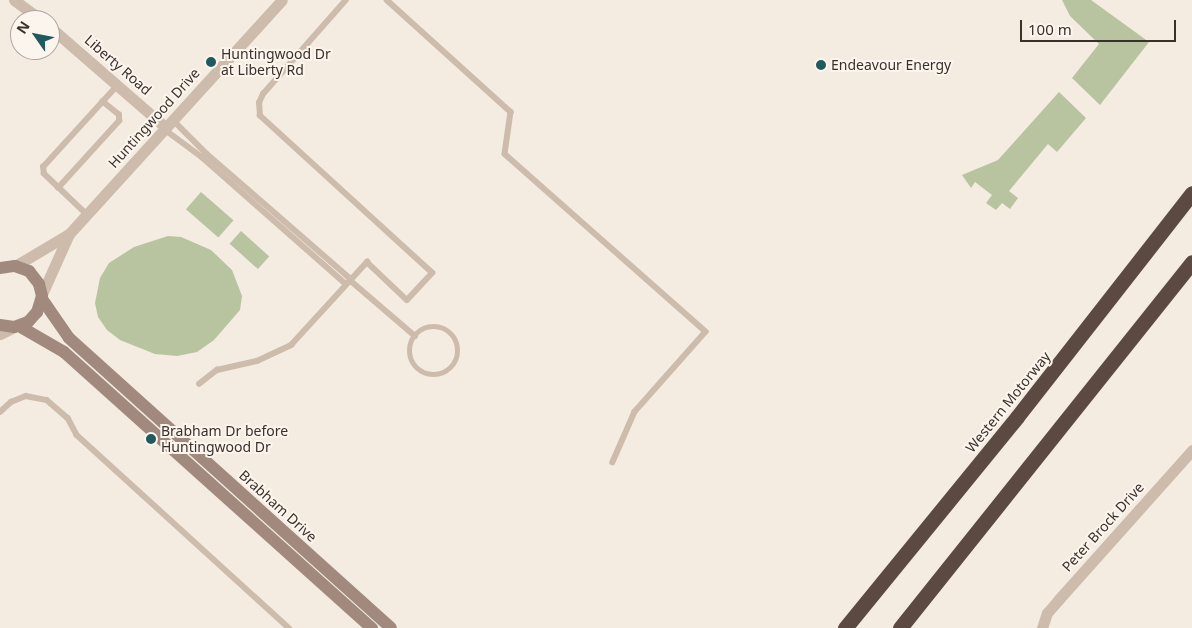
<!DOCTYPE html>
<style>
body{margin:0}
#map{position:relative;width:1192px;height:628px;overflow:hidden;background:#f4ebe1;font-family:"Noto Sans",sans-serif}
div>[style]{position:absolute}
.green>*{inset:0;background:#b8c4a0;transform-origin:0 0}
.lane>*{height:5.5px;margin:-2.75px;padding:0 2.75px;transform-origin:2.75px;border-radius:2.75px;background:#cdbbac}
.lane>.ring{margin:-2.75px;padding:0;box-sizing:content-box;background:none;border:5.5px solid #cdbbac;border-radius:50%}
.street>*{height:11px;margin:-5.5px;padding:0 5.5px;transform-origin:5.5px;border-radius:5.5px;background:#cdbbac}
.secondary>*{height:12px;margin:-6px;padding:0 6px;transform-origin:6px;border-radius:6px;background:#a18a7d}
.highway>*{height:15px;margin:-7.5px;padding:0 7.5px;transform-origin:7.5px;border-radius:7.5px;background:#5c4a42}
.dots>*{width:14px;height:14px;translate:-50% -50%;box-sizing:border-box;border:2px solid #fbf5ee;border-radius:50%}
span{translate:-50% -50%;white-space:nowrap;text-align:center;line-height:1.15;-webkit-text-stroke:4px #fbf5ee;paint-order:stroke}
.poi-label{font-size:14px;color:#3b302b}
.left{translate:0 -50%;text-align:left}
.street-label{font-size:14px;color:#3b302b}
.north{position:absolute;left:10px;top:10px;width:50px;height:50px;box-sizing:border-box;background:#fbf5ee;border:1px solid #aea6a0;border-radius:50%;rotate:303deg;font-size:14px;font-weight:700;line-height:20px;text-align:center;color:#3b302b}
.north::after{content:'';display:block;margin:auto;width:18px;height:22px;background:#1f5a5e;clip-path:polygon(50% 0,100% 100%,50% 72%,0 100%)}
.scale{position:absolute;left:1020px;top:20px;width:156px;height:22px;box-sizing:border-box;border:2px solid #3b302b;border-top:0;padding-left:6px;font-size:15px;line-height:18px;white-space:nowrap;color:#3b302b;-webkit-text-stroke:4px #fbf5ee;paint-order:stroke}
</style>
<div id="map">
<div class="green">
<i style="clip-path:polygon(1062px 0,1091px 0,1149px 42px,1100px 105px,1072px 78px,1099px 44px,1070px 16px)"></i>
<i style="clip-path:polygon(1059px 92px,1086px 118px,1057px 152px,1048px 144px,1009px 191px,1018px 198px,1010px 209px,1002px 203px,996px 210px,986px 203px,992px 195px,975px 182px,971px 188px,962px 175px,998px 160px)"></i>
<i style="left:201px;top:192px;width:43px;height:23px;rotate:41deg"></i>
<i style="left:241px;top:231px;width:38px;height:17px;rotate:42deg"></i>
<i style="clip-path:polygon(168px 236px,181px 237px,211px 250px,232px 270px,242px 296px,240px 310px,214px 340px,197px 352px,177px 356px,155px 354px,120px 340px,107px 330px,98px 317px,95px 303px,100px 278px,109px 263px,134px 247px)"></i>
</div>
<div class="lane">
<i style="left:387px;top:0;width:167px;rotate:42.1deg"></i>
<i style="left:511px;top:112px;width:42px;rotate:98.1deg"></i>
<i style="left:505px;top:154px;width:268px;rotate:41.5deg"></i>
<i style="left:706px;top:332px;width:107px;rotate:131.6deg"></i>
<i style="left:635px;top:412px;width:55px;rotate:113.7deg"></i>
<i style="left:172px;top:119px;width:48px;rotate:45deg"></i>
<i style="left:206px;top:153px;width:192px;rotate:41deg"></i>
<i style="left:164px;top:129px;width:47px;rotate:36.4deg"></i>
<i style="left:202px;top:157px;width:192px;rotate:41.4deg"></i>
<i style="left:58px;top:188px;width:91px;rotate:-47.7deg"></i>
<i style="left:119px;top:121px;width:6px;rotate:-90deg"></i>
<i style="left:119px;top:115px;width:21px;rotate:-141deg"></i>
<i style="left:86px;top:214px;width:58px;rotate:-136.4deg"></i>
<i style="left:44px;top:174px;width:7px;rotate:-98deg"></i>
<i style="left:43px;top:167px;width:111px;rotate:-47.6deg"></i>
<i style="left:350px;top:280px;width:86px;rotate:40.7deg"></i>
<i class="ring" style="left:410px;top:327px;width:42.5px;height:42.5px"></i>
<i style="left:199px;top:384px;width:23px;rotate:-38deg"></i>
<i style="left:217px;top:370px;width:41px;rotate:-12.7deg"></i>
<i style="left:257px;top:361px;width:38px;rotate:-25deg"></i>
<i style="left:291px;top:345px;width:113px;rotate:-47.5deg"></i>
<i style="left:367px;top:262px;width:55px;rotate:43.5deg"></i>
<i style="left:407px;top:300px;width:37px;rotate:-47deg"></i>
<i style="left:432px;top:273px;width:233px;rotate:-137.6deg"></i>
<i style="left:260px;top:116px;width:13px;rotate:-94deg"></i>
<i style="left:259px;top:103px;width:10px;rotate:-66deg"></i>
<i style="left:263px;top:94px;width:125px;rotate:-48.6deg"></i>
<i style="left:0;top:412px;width:15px;rotate:-42deg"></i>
<i style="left:11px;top:402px;width:16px;rotate:-22deg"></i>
<i style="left:26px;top:396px;width:21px;rotate:11deg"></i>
<i style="left:47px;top:400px;width:28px;rotate:41deg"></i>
<i style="left:68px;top:418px;width:19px;rotate:62deg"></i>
<i style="left:77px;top:435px;width:287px;rotate:42.3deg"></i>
</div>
<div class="street">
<i style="left:14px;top:0;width:34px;rotate:36deg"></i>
<i style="left:50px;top:27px;width:152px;rotate:41deg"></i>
<i style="left:15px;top:266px;width:63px;rotate:-30.7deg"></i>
<i style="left:69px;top:234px;width:316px;rotate:-47.7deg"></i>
<i style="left:42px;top:294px;width:66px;rotate:-65.8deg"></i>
<i style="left:0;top:334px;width:16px;rotate:-27deg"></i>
<i style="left:1042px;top:628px;width:16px;rotate:-72deg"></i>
<i style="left:1047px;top:613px;width:18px;rotate:-49deg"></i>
<i style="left:1059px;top:599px;width:200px;rotate:-48.2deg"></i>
</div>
<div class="secondary">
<i style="left:0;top:268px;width:15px;rotate:-8deg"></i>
<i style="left:15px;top:266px;width:15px;rotate:20deg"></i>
<i style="left:29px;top:271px;width:16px;rotate:52deg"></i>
<i style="left:39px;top:284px;width:12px;rotate:76deg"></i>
<i style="left:42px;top:296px;width:17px;rotate:107deg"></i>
<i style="left:37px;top:312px;width:13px;rotate:132deg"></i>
<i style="left:28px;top:322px;width:15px;rotate:160deg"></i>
<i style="left:14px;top:327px;width:14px;rotate:-172deg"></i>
<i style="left:42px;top:299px;width:47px;rotate:55.3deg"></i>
<i style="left:69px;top:338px;width:433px;rotate:42deg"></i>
<i style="left:19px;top:326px;width:52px;rotate:30deg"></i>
<i style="left:64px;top:352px;width:414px;rotate:41.9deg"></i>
</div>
<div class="highway">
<i style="left:845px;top:628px;width:272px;rotate:-50.8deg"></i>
<i style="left:1017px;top:417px;width:284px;rotate:-52deg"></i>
<i style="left:900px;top:628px;width:468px;rotate:-51.4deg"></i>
</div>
<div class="dots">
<i style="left:211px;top:62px;background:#1f5a5e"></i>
<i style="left:821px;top:65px;background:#1f5a5e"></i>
<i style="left:151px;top:439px;background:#1f5a5e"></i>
</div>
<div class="poi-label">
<span class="left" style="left:221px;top:62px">Huntingwood Dr<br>at Liberty Rd</span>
<span class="left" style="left:831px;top:65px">Endeavour Energy</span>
<span class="left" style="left:161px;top:439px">Brabham Dr before<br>Huntingwood Dr</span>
</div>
<div class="street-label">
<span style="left:118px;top:65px;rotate:41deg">Liberty Road</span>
<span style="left:154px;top:118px;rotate:-48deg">Huntingwood Drive</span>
<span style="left:1008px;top:402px;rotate:-51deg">Western Motorway</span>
<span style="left:278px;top:506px;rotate:42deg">Brabham Drive</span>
<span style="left:1103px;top:527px;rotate:-48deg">Peter Brock Drive</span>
</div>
<div class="north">N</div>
<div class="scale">100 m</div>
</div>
